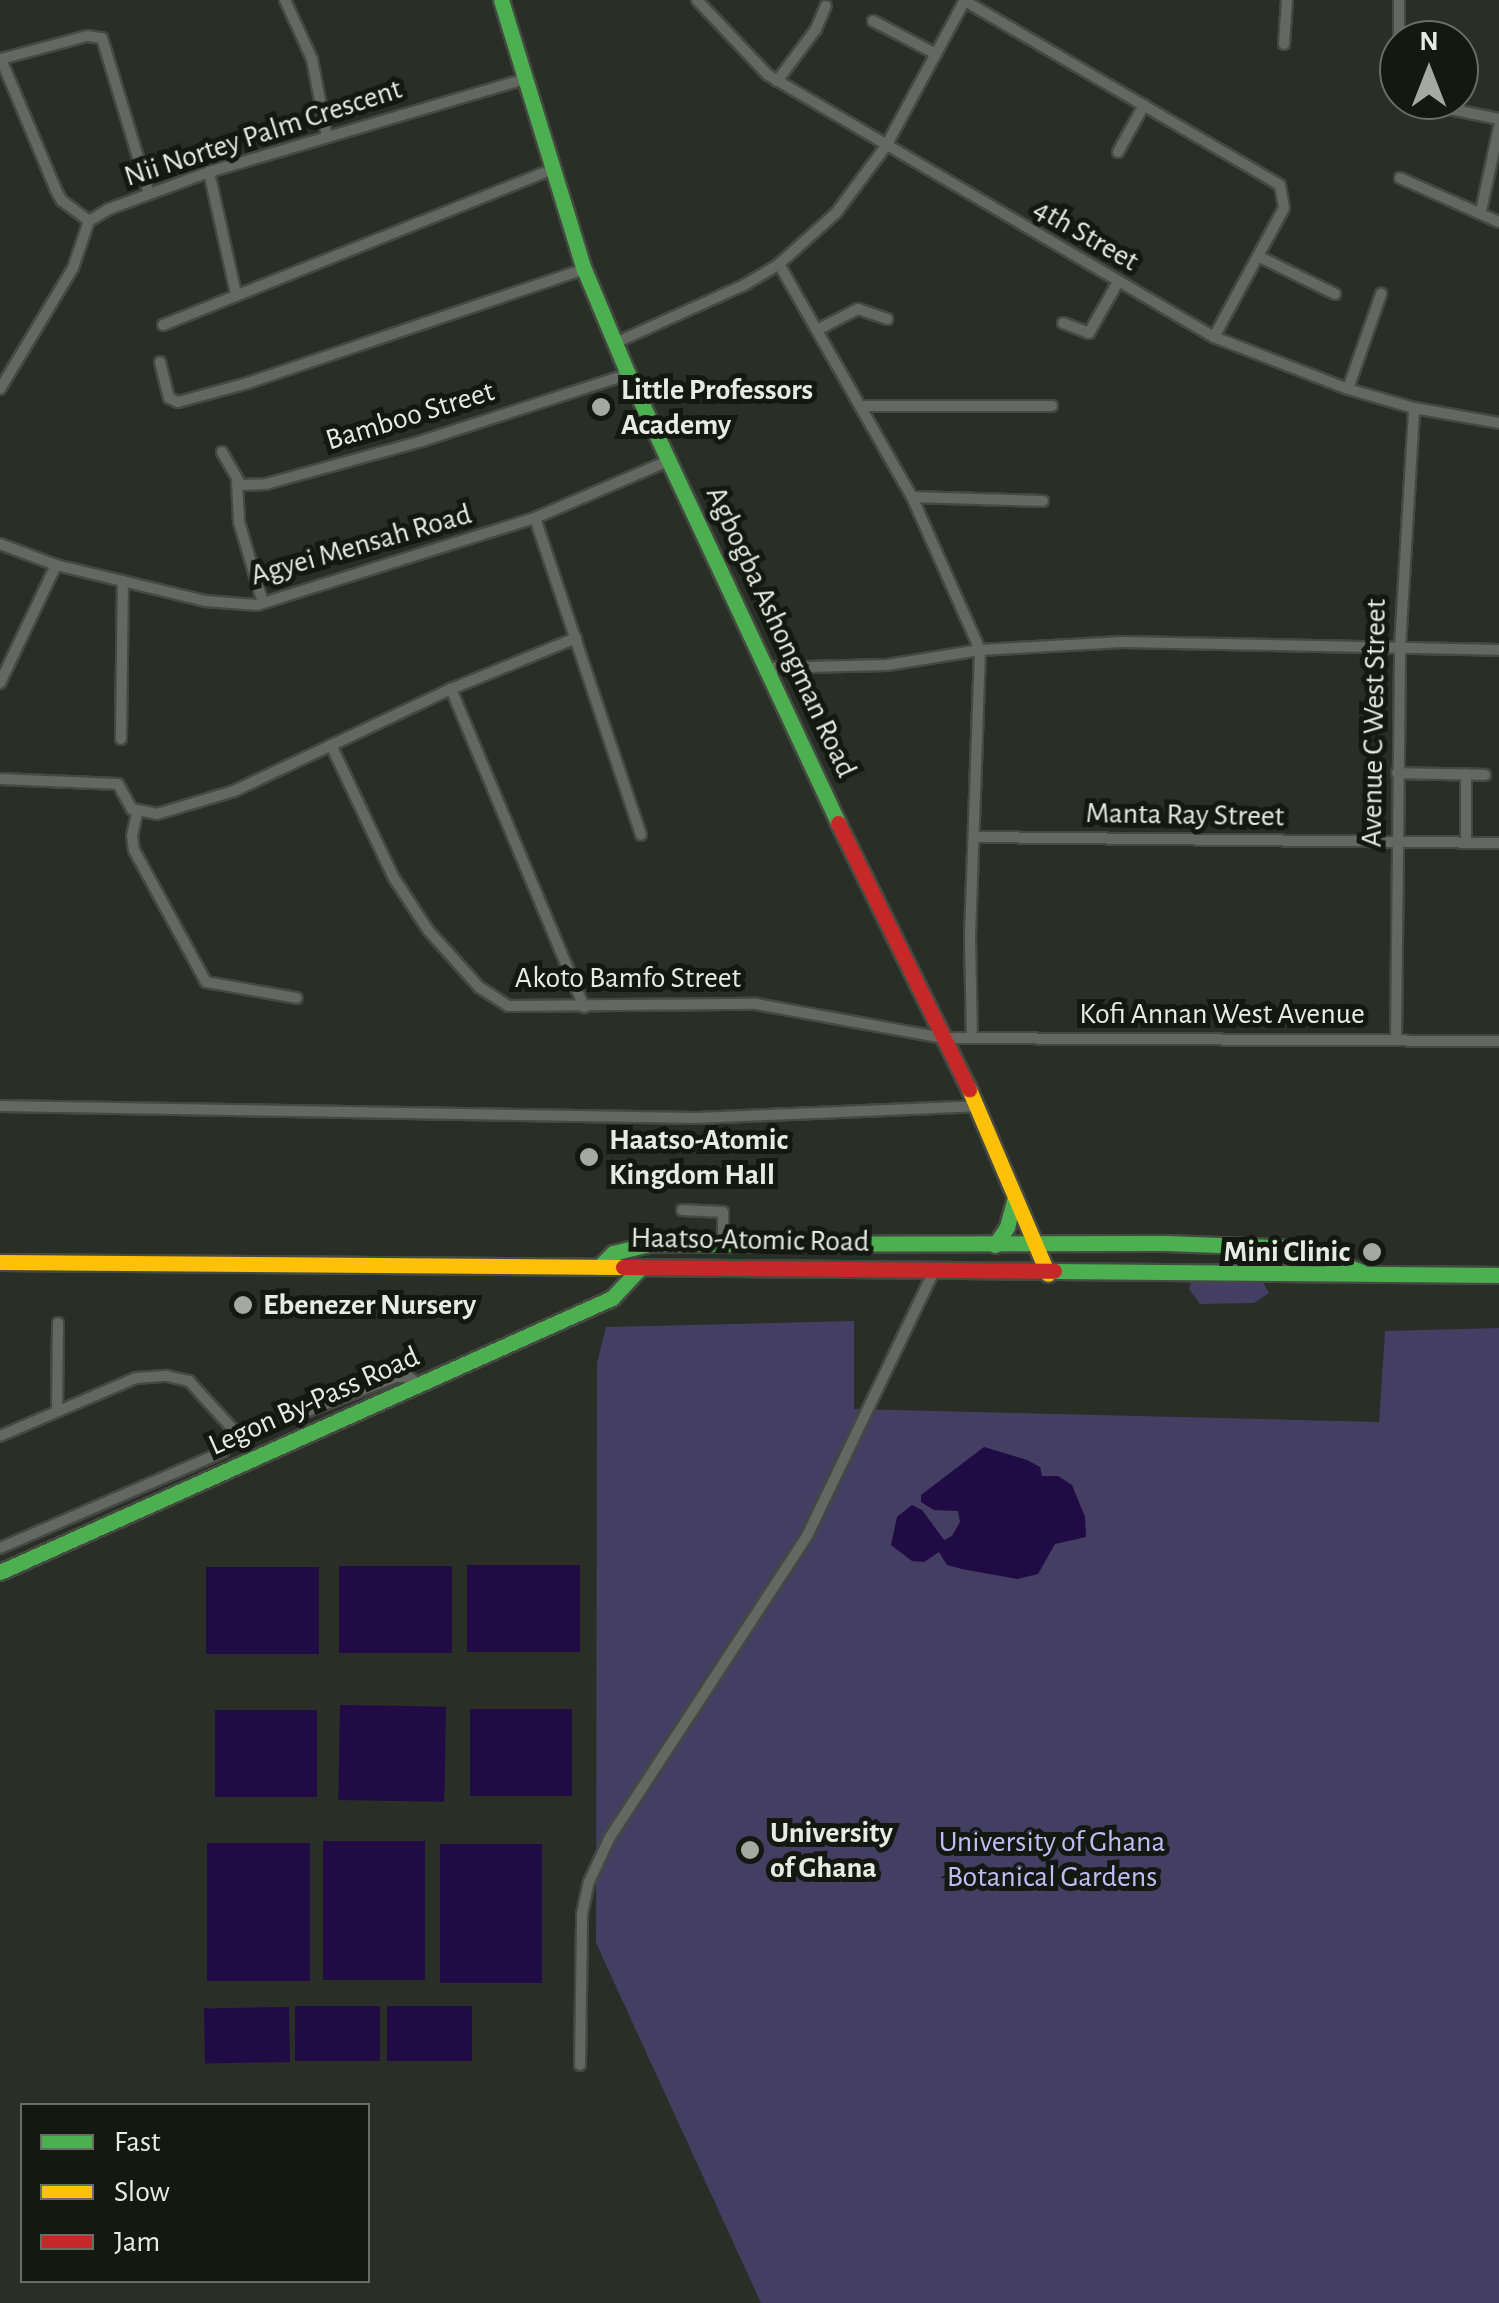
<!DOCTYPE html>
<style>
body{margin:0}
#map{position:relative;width:1499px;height:2303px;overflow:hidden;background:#292e26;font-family:"Alegreya Sans",sans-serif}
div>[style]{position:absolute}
.green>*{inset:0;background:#433e62}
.water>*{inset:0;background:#200b45;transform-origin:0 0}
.roads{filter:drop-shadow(2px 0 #444942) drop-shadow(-2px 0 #444942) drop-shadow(0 2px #444942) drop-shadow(0 -2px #444942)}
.street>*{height:10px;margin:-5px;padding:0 5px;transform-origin:5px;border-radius:5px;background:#646762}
.fast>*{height:15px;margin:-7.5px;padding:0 7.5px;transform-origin:7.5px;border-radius:7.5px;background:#4caf50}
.slow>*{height:15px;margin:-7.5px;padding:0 7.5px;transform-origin:7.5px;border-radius:7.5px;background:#ffc107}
.jam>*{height:15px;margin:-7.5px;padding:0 7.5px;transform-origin:7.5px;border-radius:7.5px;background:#c62828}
.dots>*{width:28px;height:28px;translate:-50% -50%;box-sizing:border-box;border:5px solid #141811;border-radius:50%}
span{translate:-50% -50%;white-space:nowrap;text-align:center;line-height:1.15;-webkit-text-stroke:10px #141811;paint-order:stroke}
.street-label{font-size:30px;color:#e6ece2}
.poi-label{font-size:30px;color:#e6ece2;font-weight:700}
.left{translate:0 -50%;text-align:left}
.right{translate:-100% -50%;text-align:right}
.park-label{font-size:30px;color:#c4bbf6}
.legend{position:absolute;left:20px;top:2103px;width:350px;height:180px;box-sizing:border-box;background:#141811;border:2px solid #686d65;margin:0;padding:12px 18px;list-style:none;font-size:30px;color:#e6ece2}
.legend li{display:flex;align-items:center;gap:20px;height:50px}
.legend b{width:50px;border:2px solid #686d65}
.north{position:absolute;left:1379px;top:20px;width:100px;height:100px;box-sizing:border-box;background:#141811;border:2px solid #686d65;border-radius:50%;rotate:0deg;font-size:28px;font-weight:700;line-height:40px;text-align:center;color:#e6ece2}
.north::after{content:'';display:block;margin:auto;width:35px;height:45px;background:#a4aaa0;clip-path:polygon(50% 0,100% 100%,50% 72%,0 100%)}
</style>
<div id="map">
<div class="green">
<i style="clip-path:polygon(1262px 1281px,1269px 1293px,1254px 1303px,1200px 1304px,1189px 1289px,1191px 1282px)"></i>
<i style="clip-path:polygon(854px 1321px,854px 1409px,1379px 1422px,1385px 1331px,1499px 1328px,1499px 2303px,761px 2303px,596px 1943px,597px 1363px,606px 1327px)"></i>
</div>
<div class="water">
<i style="clip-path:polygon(984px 1447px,1027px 1460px,1040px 1467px,1042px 1476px,1058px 1476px,1072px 1485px,1085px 1517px,1086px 1537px,1055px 1544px,1038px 1574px,1017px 1579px,962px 1569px,947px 1565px,939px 1552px,924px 1562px,912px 1561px,891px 1545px,897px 1517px,912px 1505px,922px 1510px,944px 1540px,952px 1536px,960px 1522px,958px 1511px,934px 1510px,921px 1502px,921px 1495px)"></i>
<i style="left:467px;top:1565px;width:113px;height:87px"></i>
<i style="left:452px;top:1566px;width:87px;height:113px;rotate:90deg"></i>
<i style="left:319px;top:1567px;width:87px;height:113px;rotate:90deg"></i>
<i style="left:340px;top:1705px;width:106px;height:95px;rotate:1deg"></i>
<i style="left:572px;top:1709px;width:87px;height:102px;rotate:90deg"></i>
<i style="left:317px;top:1710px;width:87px;height:102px;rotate:90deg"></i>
<i style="left:425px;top:1841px;width:139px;height:102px;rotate:90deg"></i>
<i style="left:310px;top:1843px;width:138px;height:103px;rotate:90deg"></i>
<i style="left:542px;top:1844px;width:139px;height:102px;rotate:90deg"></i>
<i style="left:380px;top:2006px;width:55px;height:85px;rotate:90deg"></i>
<i style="left:387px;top:2006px;width:85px;height:55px"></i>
<i style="left:289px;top:2007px;width:55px;height:85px;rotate:89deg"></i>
</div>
<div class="roads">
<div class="street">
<i style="left:285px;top:0;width:65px;rotate:65.4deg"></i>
<i style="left:312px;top:59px;width:79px;rotate:79.1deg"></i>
<i style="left:697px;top:0;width:103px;rotate:46.6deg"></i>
<i style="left:768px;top:75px;width:517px;rotate:30.43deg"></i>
<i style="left:1214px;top:337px;width:144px;rotate:21.2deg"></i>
<i style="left:1348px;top:389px;width:69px;rotate:16.1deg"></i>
<i style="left:1414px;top:408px;width:86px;rotate:10deg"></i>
<i style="left:965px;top:1px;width:365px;rotate:30.3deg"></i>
<i style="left:1280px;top:185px;width:23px;rotate:80deg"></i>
<i style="left:1284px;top:208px;width:147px;rotate:118.5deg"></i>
<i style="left:873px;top:21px;width:71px;rotate:27.6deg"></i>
<i style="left:1284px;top:44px;width:44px;rotate:-86.1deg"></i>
<i style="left:777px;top:81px;width:65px;rotate:-53.1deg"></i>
<i style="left:816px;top:29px;width:25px;rotate:-67deg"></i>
<i style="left:1399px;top:96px;width:96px;rotate:-90deg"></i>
<i style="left:1405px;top:100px;width:96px;rotate:11.4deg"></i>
<i style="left:1118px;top:152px;width:54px;rotate:-61deg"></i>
<i style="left:209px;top:172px;width:125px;rotate:77.5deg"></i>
<i style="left:1400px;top:178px;width:108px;rotate:24deg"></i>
<i style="left:1481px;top:211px;width:86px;rotate:-77.9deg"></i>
<i style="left:89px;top:221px;width:34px;rotate:-143deg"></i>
<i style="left:62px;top:201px;width:13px;rotate:-119deg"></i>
<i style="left:56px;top:190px;width:142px;rotate:-112.8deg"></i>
<i style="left:1px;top:59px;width:89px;rotate:-15deg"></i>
<i style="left:87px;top:36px;width:15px;rotate:8deg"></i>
<i style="left:102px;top:38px;width:163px;rotate:73.2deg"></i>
<i style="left:1258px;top:256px;width:86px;rotate:26.3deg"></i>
<i style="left:779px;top:264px;width:268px;rotate:60.3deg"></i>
<i style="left:912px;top:497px;width:167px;rotate:66deg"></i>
<i style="left:980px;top:650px;width:286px;rotate:92deg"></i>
<i style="left:970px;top:936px;width:102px;rotate:88.9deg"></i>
<i style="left:1063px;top:323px;width:28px;rotate:21deg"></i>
<i style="left:1089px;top:333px;width:59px;rotate:-60.4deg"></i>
<i style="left:163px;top:325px;width:418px;rotate:-21.8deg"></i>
<i style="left:817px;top:330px;width:46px;rotate:-27.1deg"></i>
<i style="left:858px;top:309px;width:31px;rotate:19deg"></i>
<i style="left:615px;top:343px;width:144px;rotate:-24.2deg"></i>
<i style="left:746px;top:284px;width:39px;rotate:-31deg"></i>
<i style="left:779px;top:264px;width:76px;rotate:-41.8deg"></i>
<i style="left:836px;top:213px;width:84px;rotate:-53.3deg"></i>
<i style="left:886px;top:146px;width:166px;rotate:-61.6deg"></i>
<i style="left:160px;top:362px;width:37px;rotate:76deg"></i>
<i style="left:169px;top:398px;width:10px;rotate:24deg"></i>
<i style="left:178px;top:402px;width:73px;rotate:-15.2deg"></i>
<i style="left:248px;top:383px;width:355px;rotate:-18.7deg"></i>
<i style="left:0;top:389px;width:141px;rotate:-58.9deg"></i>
<i style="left:73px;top:268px;width:50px;rotate:-71.2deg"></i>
<i style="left:89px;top:221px;width:23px;rotate:-31deg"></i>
<i style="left:109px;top:209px;width:107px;rotate:-20.3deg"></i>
<i style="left:209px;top:172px;width:328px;rotate:-16.4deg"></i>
<i style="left:1348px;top:389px;width:101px;rotate:-70.8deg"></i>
<i style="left:860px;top:406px;width:192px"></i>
<i style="left:222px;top:452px;width:38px;rotate:60deg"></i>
<i style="left:241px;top:485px;width:25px;rotate:-2deg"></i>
<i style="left:266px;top:484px;width:162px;rotate:-15.4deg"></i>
<i style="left:422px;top:441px;width:217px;rotate:-18deg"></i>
<i style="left:237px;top:481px;width:41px;rotate:87.2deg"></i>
<i style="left:239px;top:522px;width:84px;rotate:73.5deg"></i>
<i style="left:912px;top:497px;width:131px;rotate:1.7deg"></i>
<i style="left:535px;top:518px;width:334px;rotate:71.5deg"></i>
<i style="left:0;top:544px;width:60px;rotate:20.6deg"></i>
<i style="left:56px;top:565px;width:153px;rotate:13.6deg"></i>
<i style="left:205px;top:601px;width:52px;rotate:4.4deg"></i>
<i style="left:257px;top:605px;width:291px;rotate:-17.4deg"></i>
<i style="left:535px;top:518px;width:147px;rotate:-23.2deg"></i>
<i style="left:766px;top:668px;width:121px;rotate:-1.4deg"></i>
<i style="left:887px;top:665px;width:94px;rotate:-9.2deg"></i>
<i style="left:980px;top:650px;width:143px;rotate:-3.2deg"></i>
<i style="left:1123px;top:642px;width:376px;rotate:1.2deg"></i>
<i style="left:0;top:683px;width:131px;rotate:-64.6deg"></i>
<i style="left:451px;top:689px;width:345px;rotate:67.3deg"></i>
<i style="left:121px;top:739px;width:158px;rotate:-89.3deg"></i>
<i style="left:331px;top:745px;width:147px;rotate:64.7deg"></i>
<i style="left:394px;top:878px;width:62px;rotate:56.8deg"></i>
<i style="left:428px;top:930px;width:76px;rotate:48.2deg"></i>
<i style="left:479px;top:987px;width:35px;rotate:33deg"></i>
<i style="left:508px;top:1006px;width:248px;rotate:-0.5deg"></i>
<i style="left:756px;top:1004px;width:191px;rotate:10.3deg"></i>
<i style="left:944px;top:1038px;width:555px;rotate:0.31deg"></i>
<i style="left:1397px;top:773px;width:88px;rotate:1.3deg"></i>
<i style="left:0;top:779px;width:118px;rotate:2.4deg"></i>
<i style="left:118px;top:784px;width:29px;rotate:61deg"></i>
<i style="left:132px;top:809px;width:25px;rotate:11deg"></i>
<i style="left:157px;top:814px;width:80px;rotate:-16.6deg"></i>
<i style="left:234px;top:791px;width:240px;rotate:-25.2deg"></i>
<i style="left:451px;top:689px;width:135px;rotate:-22.2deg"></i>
<i style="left:137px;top:813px;width:24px;rotate:102deg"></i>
<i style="left:132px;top:836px;width:14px;rotate:82deg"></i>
<i style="left:134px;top:850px;width:150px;rotate:61.4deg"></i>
<i style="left:206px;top:982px;width:92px;rotate:10deg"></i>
<i style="left:974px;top:837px;width:525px;rotate:0.65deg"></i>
<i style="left:1466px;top:843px;width:69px;rotate:-90deg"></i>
<i style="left:1396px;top:1040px;width:393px;rotate:-89.4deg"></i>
<i style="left:1400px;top:647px;width:239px;rotate:-86.6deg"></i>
<i style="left:0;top:1106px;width:696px;rotate:0.99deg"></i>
<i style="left:696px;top:1118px;width:281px;rotate:-2.4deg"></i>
<i style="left:682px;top:1210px;width:41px;rotate:2.8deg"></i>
<i style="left:723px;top:1212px;width:32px;rotate:90deg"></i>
<i style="left:57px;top:1410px;width:87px;rotate:-89.3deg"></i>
<i style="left:0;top:1436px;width:148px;rotate:-23.1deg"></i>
<i style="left:136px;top:1378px;width:31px;rotate:-4deg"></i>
<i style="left:167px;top:1376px;width:23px;rotate:13deg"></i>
<i style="left:189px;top:1381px;width:76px;rotate:47.7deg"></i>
<i style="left:240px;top:1437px;width:167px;rotate:-21deg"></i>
<i style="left:396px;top:1377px;width:13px"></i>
<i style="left:409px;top:1377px;width:13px;rotate:39deg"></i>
<i style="left:0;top:1548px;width:243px;rotate:-23.3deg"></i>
<i style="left:580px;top:2065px;width:151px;rotate:-89.2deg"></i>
<i style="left:582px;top:1914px;width:33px;rotate:-78deg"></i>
<i style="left:589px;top:1882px;width:50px;rotate:-65deg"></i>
<i style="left:610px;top:1837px;width:362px;rotate:-56.8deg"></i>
<i style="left:808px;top:1534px;width:292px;rotate:-64.4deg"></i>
</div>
<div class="fast">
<i style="left:501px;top:0;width:282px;rotate:72.9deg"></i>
<i style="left:584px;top:269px;width:114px;rotate:67.3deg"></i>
<i style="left:628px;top:374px;width:496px;rotate:64.9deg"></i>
<i style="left:995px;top:1245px;width:22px;rotate:-56deg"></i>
<i style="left:1007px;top:1227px;width:31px;rotate:-75deg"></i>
<i style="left:599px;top:1267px;width:20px;rotate:-45deg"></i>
<i style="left:613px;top:1253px;width:36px;rotate:-14deg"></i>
<i style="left:648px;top:1244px;width:517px;rotate:-0.11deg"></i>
<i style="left:1165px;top:1243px;width:135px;rotate:2.1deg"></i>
<i style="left:1300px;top:1248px;width:66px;rotate:21.2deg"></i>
<i style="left:1054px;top:1271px;width:445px;rotate:0.5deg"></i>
<i style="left:0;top:1572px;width:671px;rotate:-24.12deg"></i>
<i style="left:612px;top:1298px;width:42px;rotate:-46.9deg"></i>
</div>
<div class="slow">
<i style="left:969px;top:1089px;width:201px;rotate:66.9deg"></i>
<i style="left:0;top:1262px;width:623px;rotate:0.46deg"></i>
</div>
<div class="jam">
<i style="left:838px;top:823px;width:297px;rotate:63.8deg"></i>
<i style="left:623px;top:1267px;width:431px;rotate:0.5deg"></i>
</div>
</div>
<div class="dots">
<i style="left:601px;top:407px;background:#a4aaa0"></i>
<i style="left:589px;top:1157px;background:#a4aaa0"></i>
<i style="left:1372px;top:1252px;background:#a4aaa0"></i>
<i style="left:243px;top:1305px;background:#a4aaa0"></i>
<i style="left:750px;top:1850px;background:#a4aaa0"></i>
</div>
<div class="street-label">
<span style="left:263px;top:133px;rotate:-18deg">Nii Nortey Palm Crescent</span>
<span style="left:1086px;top:235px;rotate:30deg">4th Street</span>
<span style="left:410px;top:416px;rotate:-17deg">Bamboo Street</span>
<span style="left:361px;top:545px;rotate:-16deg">Agyei Mensah Road</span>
<span style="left:781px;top:632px;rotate:65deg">Agbogba Ashongman Road</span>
<span style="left:1374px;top:723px;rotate:-89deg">Avenue C West Street</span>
<span style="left:1185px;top:815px;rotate:1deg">Manta Ray Street</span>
<span style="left:628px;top:978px">Akoto Bamfo Street</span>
<span style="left:1222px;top:1014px">Kofi Annan West Avenue</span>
<span style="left:750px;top:1240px;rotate:1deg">Haatso-Atomic Road</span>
<span style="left:314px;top:1401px;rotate:-24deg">Legon By-Pass Road</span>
</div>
<div class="poi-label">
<span class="left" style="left:621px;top:407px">Little Professors<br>Academy</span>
<span class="left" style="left:609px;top:1157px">Haatso-Atomic<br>Kingdom Hall</span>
<span class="right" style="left:1350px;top:1252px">Mini Clinic</span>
<span class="left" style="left:263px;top:1305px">Ebenezer Nursery</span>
<span class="left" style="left:770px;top:1850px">University<br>of Ghana</span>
</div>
<div class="park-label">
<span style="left:1052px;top:1859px">University of Ghana<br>Botanical Gardens</span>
</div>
<ul class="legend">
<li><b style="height:12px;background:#4caf50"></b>Fast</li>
<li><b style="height:12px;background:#ffc107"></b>Slow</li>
<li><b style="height:12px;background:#c62828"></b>Jam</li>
</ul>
<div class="north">N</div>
</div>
